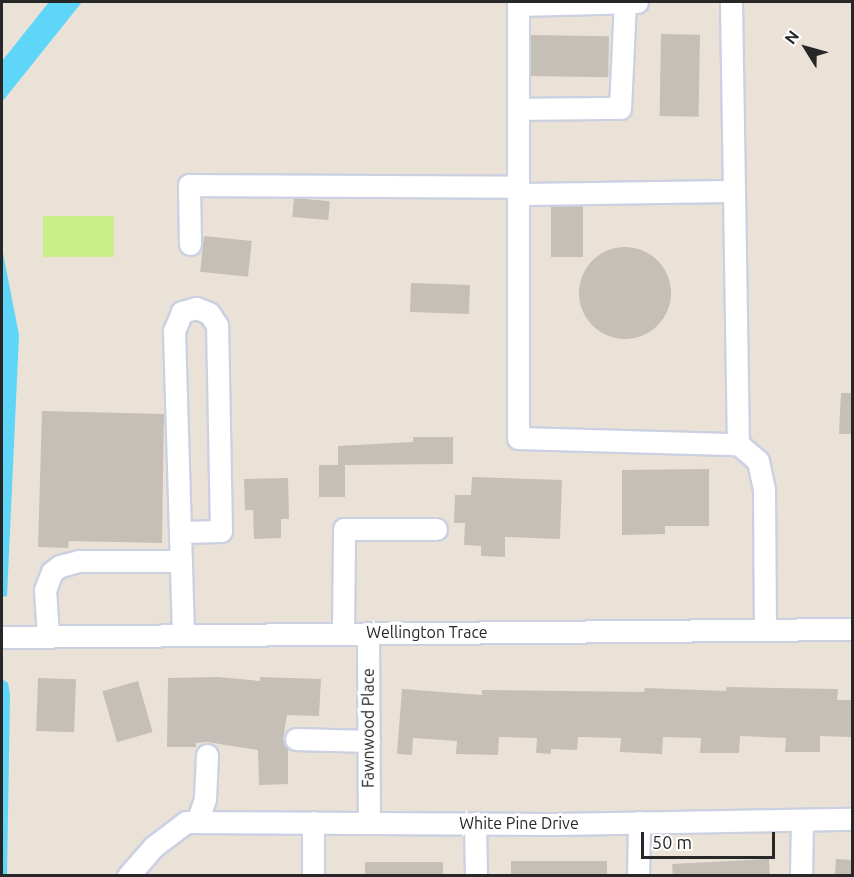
<!DOCTYPE html>
<style>
body{margin:0}
#map{position:relative;width:854px;height:877px;overflow:hidden;background:#ebe2d7;font-family:Ubuntu,sans-serif}
div>[style]{position:absolute}
.pitch>*{inset:0;background:#c9f088;transform-origin:0 0}
.water>*{inset:0;background:#5fd6f8}
.building>*{inset:0;background:#c6bfb7;transform-origin:0 0}
.round{border-radius:50%}
.roads{filter:drop-shadow(2px 0 #ccd1e2) drop-shadow(-2px 0 #ccd1e2) drop-shadow(0 2px #ccd1e2) drop-shadow(0 -2px #ccd1e2)}
.minor>*{height:21px;margin:-10.5px;padding:0 10.5px;transform-origin:10.5px;border-radius:10.5px;background:#fff}
span{translate:-50% -50%;white-space:nowrap;text-align:center;line-height:1.15;-webkit-text-stroke:6px #fff;paint-order:stroke}
.street-label{font-size:16px;color:#272727}
.frame{position:absolute;inset:0;border:3px solid #272727;pointer-events:none}
.north{position:absolute;left:776px;top:18px;width:60px;height:60px;-webkit-text-stroke:4px #fff;paint-order:stroke;rotate:307deg;font-size:16px;font-weight:700;line-height:24px;text-align:center;color:#272727}
.north::after{content:'';display:block;margin:auto;width:21px;height:27px;background:#272727;clip-path:polygon(50% 0,100% 100%,50% 72%,0 100%)}
.scale{position:absolute;left:641px;top:832px;width:134px;height:27px;box-sizing:border-box;border:3px solid #272727;border-top:0;padding-left:8px;font-size:18px;line-height:21px;white-space:nowrap;color:#272727;-webkit-text-stroke:4px #fff;paint-order:stroke}
</style>
<div id="map">
<div class="pitch">
<i style="left:114px;top:216px;width:41px;height:71px;rotate:90deg"></i>
</div>
<div class="water">
<i style="clip-path:polygon(49px 2px,82px 2px,2px 102px,2px 61px)"></i>
<i style="clip-path:polygon(2px 248px,19px 335px,7px 596px,2px 597px)"></i>
<i style="clip-path:polygon(2px 679px,8px 683px,10px 694px,7px 876px,2px 875px)"></i>
</div>
<div class="building">
<i style="left:661px;top:34px;width:39px;height:82px;rotate:1deg"></i>
<i style="left:531px;top:35px;width:78px;height:41px;rotate:1deg"></i>
<i style="left:294px;top:198px;width:36px;height:19px;rotate:5deg"></i>
<i style="left:551px;top:206px;width:32px;height:51px"></i>
<i style="left:204px;top:236px;width:48px;height:36px;rotate:6deg"></i>
<i class="round" style="left:579px;top:247px;width:92px;height:92px"></i>
<i style="left:411px;top:283px;width:59px;height:29px;rotate:2deg"></i>
<i style="clip-path:polygon(841px 393px,852px 393px,852px 434px,839px 434px)"></i>
<i style="clip-path:polygon(42px 411px,164px 414px,162px 543px,69px 541px,68px 548px,38px 547px)"></i>
<i style="clip-path:polygon(413px 437px,453px 437px,453px 464px,345px 465px,345px 497px,319px 497px,319px 465px,338px 465px,338px 446px,413px 442px)"></i>
<i style="clip-path:polygon(709px 469px,709px 526px,665px 526px,665px 534px,622px 535px,622px 470px)"></i>
<i style="clip-path:polygon(472px 477px,562px 480px,560px 539px,505px 537px,505px 557px,481px 556px,481px 546px,464px 545px,465px 523px,454px 523px,455px 495px,471px 495px)"></i>
<i style="clip-path:polygon(288px 478px,289px 519px,281px 519px,281px 538px,254px 539px,253px 510px,245px 510px,244px 479px)"></i>
<i style="clip-path:polygon(218px 677px,260px 681px,260px 677px,321px 679px,319px 716px,287px 715px,283px 739px,288px 748px,288px 784px,259px 785px,258px 750px,207px 742px,196px 743px,196px 747px,167px 747px,168px 678px)"></i>
<i style="left:38px;top:678px;width:38px;height:53px;rotate:2deg"></i>
<i style="left:138px;top:681px;width:53px;height:37px;rotate:74deg"></i>
<i style="clip-path:polygon(727px 687px,838px 689px,837px 700px,852px 700px,852px 737px,820px 736px,820px 752px,785px 752px,786px 738px,740px 736px,739px 753px,700px 753px,701px 738px,663px 737px,662px 754px,620px 752px,621px 738px,578px 737px,577px 750px,551px 749px,551px 754px,536px 753px,537px 738px,499px 737px,498px 755px,456px 754px,457px 741px,413px 738px,412px 755px,397px 754px,402px 689px,482px 695px,482px 690px,644px 692px,645px 688px,726px 691px)"></i>
<i style="left:769px;top:859px;width:17px;height:97px;rotate:87deg"></i>
<i style="left:836px;top:859px;width:16px;height:17px;rotate:4deg"></i>
<i style="left:511px;top:861px;width:96px;height:15px"></i>
<i style="left:443px;top:862px;width:14px;height:78px;rotate:90deg"></i>
</div>
<div class="roads">
<div class="minor">
<i style="left:637px;top:2px;width:119px;rotate:178.6deg"></i>
<i style="left:518px;top:5px;width:433px;rotate:90deg"></i>
<i style="left:518px;top:438px;width:220px;rotate:1.6deg"></i>
<i style="left:738px;top:444px;width:26px;rotate:40deg"></i>
<i style="left:758px;top:461px;width:29px;rotate:78deg"></i>
<i style="left:764px;top:489px;width:141px;rotate:89.6deg"></i>
<i style="left:731px;top:2px;width:442px;rotate:89.1deg"></i>
<i style="left:518px;top:109px;width:102px;rotate:-0.6deg"></i>
<i style="left:620px;top:108px;width:106px;rotate:-87.3deg"></i>
<i style="left:518px;top:194px;width:216px;rotate:-0.8deg"></i>
<i style="left:190px;top:244px;width:59px;rotate:-91deg"></i>
<i style="left:189px;top:185px;width:329px;rotate:0.3deg"></i>
<i style="left:180px;top:532px;width:41px;rotate:-1.4deg"></i>
<i style="left:221px;top:531px;width:206px;rotate:-91.1deg"></i>
<i style="left:217px;top:325px;width:14px;rotate:-124deg"></i>
<i style="left:209px;top:313px;width:14px;rotate:-159deg"></i>
<i style="left:196px;top:308px;width:15px;rotate:164deg"></i>
<i style="left:182px;top:312px;width:21px;rotate:113deg"></i>
<i style="left:174px;top:331px;width:304px;rotate:88.3deg"></i>
<i style="left:343px;top:633px;width:104px;rotate:-89.4deg"></i>
<i style="left:344px;top:529px;width:92px"></i>
<i style="left:368px;top:633px;width:189px;rotate:89.7deg"></i>
<i style="left:48px;top:636px;width:46px;rotate:-93.7deg"></i>
<i style="left:45px;top:590px;width:19px;rotate:-69deg"></i>
<i style="left:52px;top:572px;width:10px;rotate:-37deg"></i>
<i style="left:60px;top:566px;width:20px;rotate:-15deg"></i>
<i style="left:79px;top:561px;width:102px"></i>
<i style="left:2px;top:637px;width:850px;rotate:-0.54deg"></i>
<i style="left:296px;top:739px;width:73px;rotate:1.6deg"></i>
<i style="left:197px;top:822px;width:24px;rotate:-71deg"></i>
<i style="left:205px;top:799px;width:44px;rotate:-87.4deg"></i>
<i style="left:475px;top:823px;width:53px;rotate:88.9deg"></i>
<i style="left:128px;top:876px;width:38px;rotate:-49deg"></i>
<i style="left:153px;top:847px;width:41px;rotate:-37.1deg"></i>
<i style="left:186px;top:822px;width:368px;rotate:0.3deg"></i>
<i style="left:554px;top:824px;width:298px;rotate:-1deg"></i>
<i style="left:313px;top:876px;width:54px;rotate:-90deg"></i>
<i style="left:638px;top:876px;width:54px;rotate:-88.9deg"></i>
<i style="left:801px;top:876px;width:56px;rotate:-89deg"></i>
</div>
</div>
<div class="street-label">
<span style="left:427px;top:632px">Wellington Trace</span>
<span style="left:368px;top:728px;rotate:-90deg">Fawnwood Place</span>
<span style="left:519px;top:823px">White Pine Drive</span>
</div>
<div class="frame"></div>
<div class="north">N</div>
<div class="scale">50 m</div>
</div>
